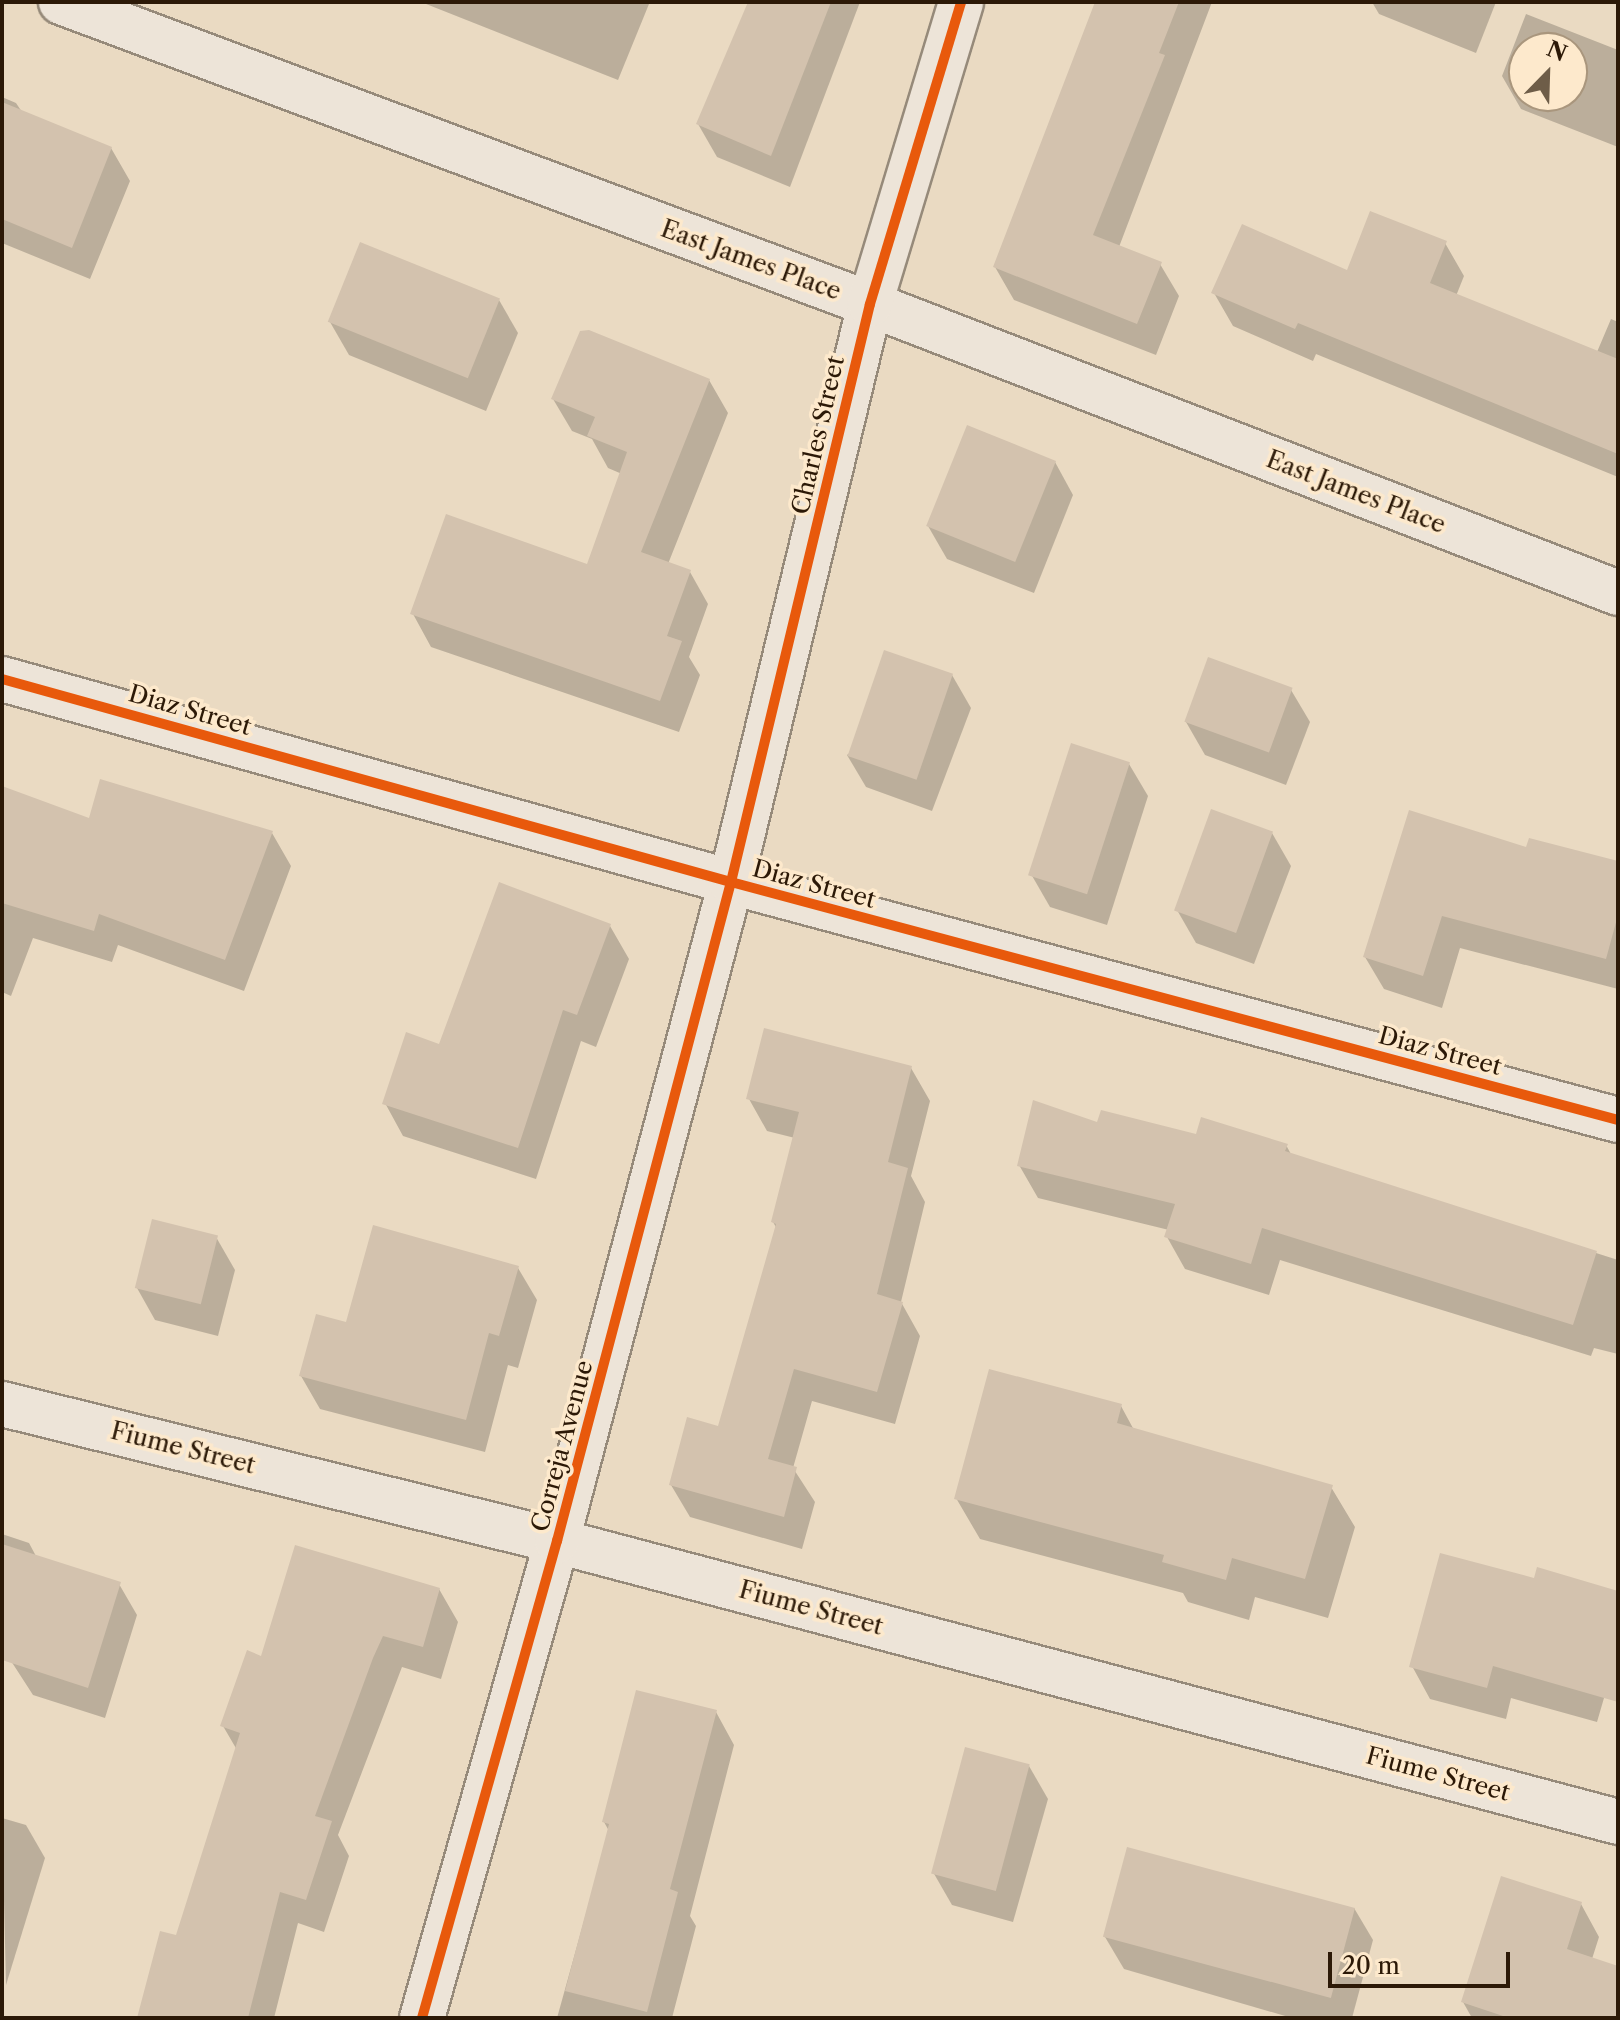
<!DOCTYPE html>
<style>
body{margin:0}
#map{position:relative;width:1620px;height:2020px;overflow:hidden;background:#eadac2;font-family:"Libre Caslon Text",serif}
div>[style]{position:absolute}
.shadow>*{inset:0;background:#0003}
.building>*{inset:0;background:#d3c2ae;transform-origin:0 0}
.roads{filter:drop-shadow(2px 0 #968a7a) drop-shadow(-2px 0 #968a7a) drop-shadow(0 2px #968a7a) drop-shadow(0 -2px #968a7a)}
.minor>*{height:44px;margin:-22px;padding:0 22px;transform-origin:22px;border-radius:22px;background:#ede4d8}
.cycleway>*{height:10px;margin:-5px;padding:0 5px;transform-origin:5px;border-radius:5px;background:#e8590c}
span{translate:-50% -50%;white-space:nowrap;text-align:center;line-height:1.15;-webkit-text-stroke:7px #fde9cc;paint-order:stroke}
.street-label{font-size:24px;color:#2c1907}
.frame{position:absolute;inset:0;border:4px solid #2c1907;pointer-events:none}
.north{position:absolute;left:1508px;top:32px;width:80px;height:80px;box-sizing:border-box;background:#fde9cc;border:2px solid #a9967d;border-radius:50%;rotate:23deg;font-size:22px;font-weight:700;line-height:32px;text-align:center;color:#2c1907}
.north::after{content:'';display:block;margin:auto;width:28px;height:36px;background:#6e5d48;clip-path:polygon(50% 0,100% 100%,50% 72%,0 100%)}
.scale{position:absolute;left:1328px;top:1952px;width:182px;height:36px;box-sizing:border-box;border:4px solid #2c1907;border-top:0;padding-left:10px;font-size:24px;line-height:28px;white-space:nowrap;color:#2c1907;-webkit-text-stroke:6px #fde9cc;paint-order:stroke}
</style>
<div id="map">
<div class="shadow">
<i style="clip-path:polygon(421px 2px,648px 2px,649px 4px,618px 80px)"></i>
<i style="clip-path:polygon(750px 2px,860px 2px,790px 187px,717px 157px,698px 124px)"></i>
<i style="clip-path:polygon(1096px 2px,1212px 2px,1119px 247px,1160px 264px,1179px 296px,1156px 355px,1014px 300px,995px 267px)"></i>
<i style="clip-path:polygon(1372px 2px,1496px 2px,1476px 53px,1379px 14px)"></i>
<i style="clip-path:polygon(evenodd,1526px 14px,1618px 50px,1618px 147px,1521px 109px,1502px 76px,1526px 14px,1524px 48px,1572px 48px,1572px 96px,1524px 96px,1524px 48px)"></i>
<i style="clip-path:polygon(2px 97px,16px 103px,22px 112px,111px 148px,130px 181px,90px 279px,2px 243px)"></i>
<i style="clip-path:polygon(1445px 243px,1464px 276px,1456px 296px,1597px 352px,1611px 319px,1618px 322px,1618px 477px,1316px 354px,1313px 361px,1233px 326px,1214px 293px,1348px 272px)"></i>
<i style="clip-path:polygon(499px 300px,518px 333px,486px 411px,349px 355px,330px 322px)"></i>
<i style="clip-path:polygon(709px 380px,728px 413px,668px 564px,690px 572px,708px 604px,689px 657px,700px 675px,679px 732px,431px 647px,413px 614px,589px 567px,622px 474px,608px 468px,592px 439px,572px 431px,553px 399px)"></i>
<i style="clip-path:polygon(1055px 462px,1073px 495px,1034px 593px,947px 559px,928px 526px)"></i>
<i style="clip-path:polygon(952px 675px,971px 708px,932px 811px,866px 787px,847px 755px)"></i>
<i style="clip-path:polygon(1291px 690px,1310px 722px,1286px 785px,1205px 755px,1186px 722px)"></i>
<i style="clip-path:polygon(1129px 764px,1148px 796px,1107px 925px,1050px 907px,1031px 874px)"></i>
<i style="clip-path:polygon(2px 788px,90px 820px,272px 833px,291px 866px,244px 991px,118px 945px,112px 962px,33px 938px,11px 996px,2px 992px)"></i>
<i style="clip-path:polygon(1272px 833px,1291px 866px,1254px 964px,1196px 943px,1177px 910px)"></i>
<i style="clip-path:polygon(1528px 850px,1618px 864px,1618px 989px,1460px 948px,1442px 1008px,1384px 989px,1365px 957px)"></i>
<i style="clip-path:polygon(610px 926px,629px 959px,596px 1047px,581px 1041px,536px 1179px,403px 1136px,385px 1103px,441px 1046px)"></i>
<i style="clip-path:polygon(911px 1068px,930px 1101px,911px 1176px,925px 1202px,901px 1302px,920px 1336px,895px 1424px,812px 1401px,793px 1468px,815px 1502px,802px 1549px,690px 1517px,671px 1485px,719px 1428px,777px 1229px,773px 1222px,795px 1138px,767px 1131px,749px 1099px)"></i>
<i style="clip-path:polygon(1098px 1125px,1286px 1145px,1292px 1156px,1618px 1260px,1618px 1354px,1594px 1348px,1591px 1356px,1280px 1260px,1269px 1295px,1185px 1269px,1167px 1237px,1169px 1230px,1038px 1198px,1019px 1165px)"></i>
<i style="clip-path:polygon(216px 1237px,235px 1270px,218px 1336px,155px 1320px,137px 1288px)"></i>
<i style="clip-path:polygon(518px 1268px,537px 1300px,518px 1368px,508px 1365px,485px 1452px,320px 1409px,301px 1376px,347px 1324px)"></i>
<i style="clip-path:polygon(1121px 1406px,1134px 1430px,1331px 1487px,1355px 1527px,1328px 1618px,1255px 1597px,1249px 1620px,1188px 1602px,1183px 1593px,980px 1539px,956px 1498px)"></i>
<i style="clip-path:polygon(2px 1534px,29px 1543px,37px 1558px,119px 1584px,137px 1615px,105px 1718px,33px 1695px,2px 1647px)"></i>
<i style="clip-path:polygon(439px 1589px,458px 1622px,441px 1679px,402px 1667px,338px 1835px,349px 1856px,324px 1932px,298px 1923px,274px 2018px,139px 2018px,177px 1938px,237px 1750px,223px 1726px,262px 1658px)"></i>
<i style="clip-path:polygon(1618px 1608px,1618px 1650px,1597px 1722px,1511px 1698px,1506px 1719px,1430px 1699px,1412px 1666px)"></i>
<i style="clip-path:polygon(716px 1712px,734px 1745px,690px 1916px,696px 1926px,672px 2018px,557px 2018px,609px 1831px,604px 1822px)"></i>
<i style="clip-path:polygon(1029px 1766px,1048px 1799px,1013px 1922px,952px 1905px,933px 1872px)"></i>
<i style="clip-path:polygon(2px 1818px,26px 1825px,45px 1858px,6px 1985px)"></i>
<i style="clip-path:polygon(1581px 1904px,1599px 1937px,1592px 1959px,1618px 1968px,1618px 2018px,1472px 2018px,1463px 2002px)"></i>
<i style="clip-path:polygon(1354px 1908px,1373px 1940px,1352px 2018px,1292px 2018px,1124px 1969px,1105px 1937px)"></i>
</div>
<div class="building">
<i style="clip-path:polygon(748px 2px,831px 2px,771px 156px,696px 124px)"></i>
<i style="clip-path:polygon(1095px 2px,1179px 2px,1159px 53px,1165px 55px,1093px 235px,1162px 262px,1137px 324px,993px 267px)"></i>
<i style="clip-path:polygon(2px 102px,112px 147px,72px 248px,2px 219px)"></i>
<i style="clip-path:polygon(1370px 211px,1447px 241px,1430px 283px,1618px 359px,1618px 454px,1298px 323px,1295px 329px,1211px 293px,1242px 224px,1347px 270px)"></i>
<i style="left:360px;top:242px;width:151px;height:86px;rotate:22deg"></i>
<i style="clip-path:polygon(589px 330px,710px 379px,641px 552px,691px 570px,667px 636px,682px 641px,660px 701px,410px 614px,446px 514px,587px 564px,627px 452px,587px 436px,595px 417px,551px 399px,580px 331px)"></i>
<i style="left:967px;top:425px;width:96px;height:109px;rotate:22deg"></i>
<i style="left:884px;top:650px;width:73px;height:112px;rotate:19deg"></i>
<i style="left:1208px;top:657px;width:90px;height:69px;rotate:20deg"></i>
<i style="left:1071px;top:743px;width:62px;height:139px;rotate:18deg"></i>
<i style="clip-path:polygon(100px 779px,273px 831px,225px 960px,99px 914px,94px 931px,2px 903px,2px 786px,89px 818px)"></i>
<i style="left:1211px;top:809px;width:66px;height:108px;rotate:20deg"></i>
<i style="clip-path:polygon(1409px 810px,1526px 847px,1529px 838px,1618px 861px,1618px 915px,1606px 959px,1442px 916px,1423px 976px,1363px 957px)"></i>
<i style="clip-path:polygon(499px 882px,611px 924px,577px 1015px,563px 1010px,518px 1148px,382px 1104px,406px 1032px,439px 1044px)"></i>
<i style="clip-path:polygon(764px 1028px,912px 1066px,888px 1162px,908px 1168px,877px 1294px,903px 1302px,877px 1392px,794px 1369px,768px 1459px,797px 1467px,784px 1517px,669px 1485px,687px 1417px,718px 1426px,776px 1224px,771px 1222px,799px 1112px,746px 1099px)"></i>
<i style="clip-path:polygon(1033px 1100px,1097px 1122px,1101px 1110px,1196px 1134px,1201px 1117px,1288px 1144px,1285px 1151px,1597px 1251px,1573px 1325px,1262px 1228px,1251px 1264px,1164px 1237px,1175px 1204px,1017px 1166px)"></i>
<i style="left:152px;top:1219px;width:68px;height:71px;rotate:14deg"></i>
<i style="clip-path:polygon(373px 1225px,519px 1266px,499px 1336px,489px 1333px,466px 1420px,299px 1376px,316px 1314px,346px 1322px)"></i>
<i style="clip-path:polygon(989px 1369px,1122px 1404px,1117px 1423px,1333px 1485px,1305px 1579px,1232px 1558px,1226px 1580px,1162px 1562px,1164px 1555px,954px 1499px)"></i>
<i style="clip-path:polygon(2px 1544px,121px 1582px,88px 1688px,2px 1660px)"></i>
<i style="clip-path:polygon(295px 1545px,440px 1588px,423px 1647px,383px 1636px,373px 1658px,315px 1816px,332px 1821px,306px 1900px,280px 1892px,248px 2018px,137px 2018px,160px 1931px,176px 1935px,240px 1733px,220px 1726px,247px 1650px,261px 1656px)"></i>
<i style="clip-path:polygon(1440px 1553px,1534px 1578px,1537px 1567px,1618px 1591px,1618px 1702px,1493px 1666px,1487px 1688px,1409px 1667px)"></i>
<i style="clip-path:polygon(636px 1690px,717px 1710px,670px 1889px,678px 1892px,647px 2012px,565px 1991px,609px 1824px,602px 1822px)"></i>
<i style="left:965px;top:1747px;width:67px;height:131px;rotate:15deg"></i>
<i style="left:1127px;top:1847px;width:236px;height:93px;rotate:15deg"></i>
<i style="clip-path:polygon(1501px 1876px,1582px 1902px,1567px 1949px,1618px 1966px,1618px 2018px,1509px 2018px,1461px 2002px)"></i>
</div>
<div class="roads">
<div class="minor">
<i style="left:61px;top:2px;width:864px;rotate:20.47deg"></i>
<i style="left:870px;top:304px;width:802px;rotate:21.12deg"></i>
<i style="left:2px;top:679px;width:757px;rotate:15.56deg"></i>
<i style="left:731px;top:882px;width:918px;rotate:15.02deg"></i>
<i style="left:2px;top:1404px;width:572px;rotate:13.87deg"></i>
<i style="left:557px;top:1541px;width:1098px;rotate:14.83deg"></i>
<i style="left:422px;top:2018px;width:496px;rotate:-74.2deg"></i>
<i style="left:557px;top:1541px;width:682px;rotate:-75.21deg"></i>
<i style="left:731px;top:882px;width:594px;rotate:-76.48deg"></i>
<i style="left:870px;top:304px;width:315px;rotate:-73.2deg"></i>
</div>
</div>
<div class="cycleway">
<i style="left:2px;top:679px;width:757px;rotate:15.56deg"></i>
<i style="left:731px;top:882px;width:918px;rotate:15.02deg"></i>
<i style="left:422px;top:2018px;width:496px;rotate:-74.2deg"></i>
<i style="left:557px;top:1541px;width:682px;rotate:-75.21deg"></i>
<i style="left:731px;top:882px;width:594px;rotate:-76.48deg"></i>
<i style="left:870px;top:304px;width:315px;rotate:-73.2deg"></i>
</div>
<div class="street-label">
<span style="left:751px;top:260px;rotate:20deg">East James Place</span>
<span style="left:818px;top:435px;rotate:-77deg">Charles Street</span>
<span style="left:1356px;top:492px;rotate:21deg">East James Place</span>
<span style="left:190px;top:710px;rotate:16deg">Diaz Street</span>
<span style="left:814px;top:884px;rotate:15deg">Diaz Street</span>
<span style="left:1440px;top:1051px;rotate:15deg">Diaz Street</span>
<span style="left:562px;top:1446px;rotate:-75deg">Correja Avenue</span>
<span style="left:183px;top:1448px;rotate:14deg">Fiume Street</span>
<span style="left:811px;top:1608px;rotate:15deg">Fiume Street</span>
<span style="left:1438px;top:1774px;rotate:15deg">Fiume Street</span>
</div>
<div class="frame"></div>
<div class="north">N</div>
<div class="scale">20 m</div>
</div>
